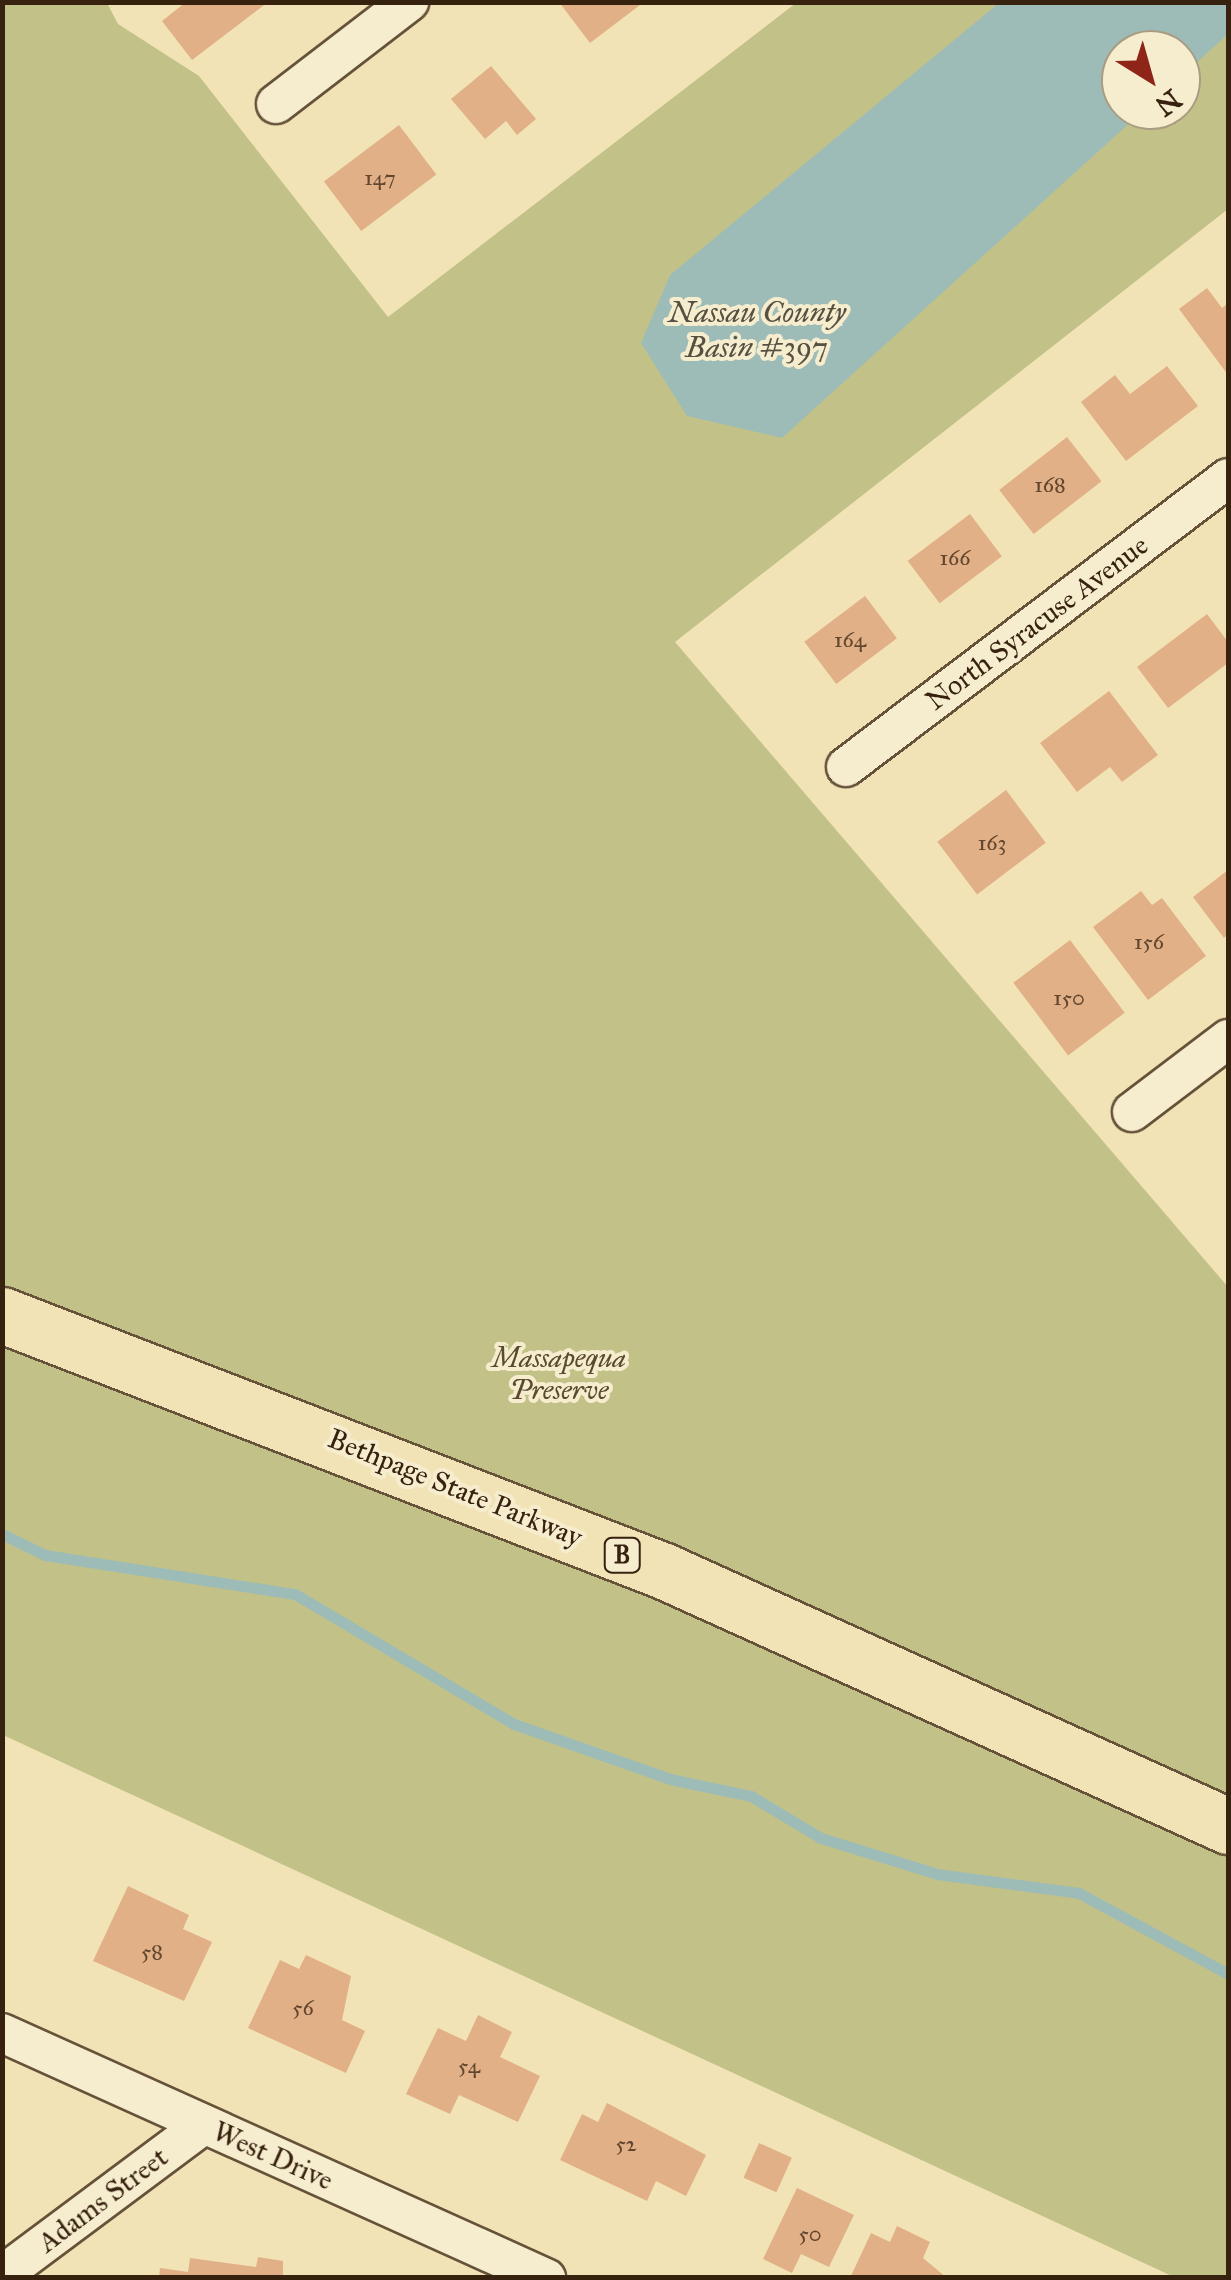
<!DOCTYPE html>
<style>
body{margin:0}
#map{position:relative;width:1231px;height:2280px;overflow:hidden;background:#f1e3b5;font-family:"IM FELL Great Primer",serif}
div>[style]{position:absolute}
.green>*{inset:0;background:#c2c188}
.water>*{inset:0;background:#9ebcb7}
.stream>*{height:11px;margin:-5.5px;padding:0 5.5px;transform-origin:5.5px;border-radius:5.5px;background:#9ebcb7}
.building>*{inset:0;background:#e2b087;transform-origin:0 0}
.roads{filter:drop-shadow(2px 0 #665239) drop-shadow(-2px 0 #665239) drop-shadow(0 2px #665239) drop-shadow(0 -2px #665239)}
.street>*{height:38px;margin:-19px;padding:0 19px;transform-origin:19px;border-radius:19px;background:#f6edcf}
.highway>*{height:55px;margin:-27.5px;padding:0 27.5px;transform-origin:27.5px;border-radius:27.5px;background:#f1e3b5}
span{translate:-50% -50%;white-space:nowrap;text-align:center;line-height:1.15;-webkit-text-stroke:8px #f6edcf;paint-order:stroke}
.number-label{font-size:22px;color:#62462e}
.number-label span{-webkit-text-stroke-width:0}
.shield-label span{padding:2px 8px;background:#f6edcf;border:2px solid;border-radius:8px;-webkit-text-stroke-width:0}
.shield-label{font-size:25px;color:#372210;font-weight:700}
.street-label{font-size:28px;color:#372210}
.park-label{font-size:28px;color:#5a4a2e;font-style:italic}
.water-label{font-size:30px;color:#565042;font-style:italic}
.frame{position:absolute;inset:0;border:5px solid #372210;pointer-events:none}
.north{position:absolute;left:1101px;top:30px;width:100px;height:100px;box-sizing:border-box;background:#f6edcf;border:2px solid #aa9c83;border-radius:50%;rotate:143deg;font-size:28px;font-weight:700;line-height:40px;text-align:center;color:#372210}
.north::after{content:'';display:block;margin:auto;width:35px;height:45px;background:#8f2418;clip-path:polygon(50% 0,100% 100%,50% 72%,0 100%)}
</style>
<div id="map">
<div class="green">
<i style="clip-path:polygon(evenodd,3px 3px,107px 3px,118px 24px,199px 76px,388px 317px,796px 3px,1228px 3px,1228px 209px,675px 642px,1228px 1287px,1228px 2277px,1174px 2277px,3px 1735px,3px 3px,1121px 50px,1181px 50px,1181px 110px,1121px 110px,1121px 50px)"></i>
</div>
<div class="water">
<i style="clip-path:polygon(999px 3px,1228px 3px,1228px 34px,1181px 77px,1181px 50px,1121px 50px,1121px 110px,1144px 110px,782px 438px,687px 416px,641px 343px,670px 275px)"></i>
</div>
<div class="stream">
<i style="left:2px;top:1534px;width:48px;rotate:26deg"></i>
<i style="left:45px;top:1555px;width:253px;rotate:8.9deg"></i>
<i style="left:295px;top:1594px;width:255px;rotate:30.7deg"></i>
<i style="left:514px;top:1724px;width:165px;rotate:19.4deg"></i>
<i style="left:670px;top:1779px;width:83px;rotate:11.9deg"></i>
<i style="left:751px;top:1796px;width:82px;rotate:31deg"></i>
<i style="left:821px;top:1838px;width:121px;rotate:17.2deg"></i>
<i style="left:937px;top:1874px;width:143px;rotate:7.6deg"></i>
<i style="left:1079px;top:1893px;width:170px;rotate:28.5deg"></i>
</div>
<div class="building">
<i style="clip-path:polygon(186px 2px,268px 2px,192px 60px,162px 21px)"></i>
<i style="clip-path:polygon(559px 2px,644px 2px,590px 43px)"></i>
<i style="clip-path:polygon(491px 66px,536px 119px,517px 135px,506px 121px,485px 139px,451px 99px)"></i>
<i style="left:399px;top:125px;width:62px;height:94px;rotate:53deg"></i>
<i style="clip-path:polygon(1207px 288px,1222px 308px,1228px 303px,1228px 375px,1179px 309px)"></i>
<i style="clip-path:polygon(1167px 366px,1198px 406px,1126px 461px,1081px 402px,1115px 375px,1130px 394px)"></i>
<i style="left:1067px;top:437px;width:56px;height:86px;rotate:52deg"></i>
<i style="left:970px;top:514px;width:53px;height:78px;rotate:53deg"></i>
<i style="left:865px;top:596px;width:53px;height:76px;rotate:53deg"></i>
<i style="clip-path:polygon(1207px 614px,1228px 642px,1228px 663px,1168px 708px,1137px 667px)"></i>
<i style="clip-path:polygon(1109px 691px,1158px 755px,1122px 782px,1110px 767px,1077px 792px,1040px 743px)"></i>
<i style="left:1006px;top:790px;width:66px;height:86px;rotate:53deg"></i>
<i style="clip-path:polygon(1228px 870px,1228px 934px,1224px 938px,1193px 897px)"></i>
<i style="clip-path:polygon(1141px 891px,1152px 905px,1162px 898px,1206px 956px,1148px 1000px,1093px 927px)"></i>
<i style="left:1070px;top:940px;width:91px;height:71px;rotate:53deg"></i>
<i style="clip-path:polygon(128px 1886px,189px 1915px,183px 1929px,212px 1942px,184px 2001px,93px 1961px)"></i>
<i style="clip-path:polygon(306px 1955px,351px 1976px,342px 2020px,365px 2031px,346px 2073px,248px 2028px,280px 1960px,299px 1969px)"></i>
<i style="clip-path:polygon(478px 2015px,512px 2032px,500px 2057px,540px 2076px,518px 2122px,459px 2095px,450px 2114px,406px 2094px,438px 2028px,466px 2041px)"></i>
<i style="clip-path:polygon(607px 2103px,706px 2155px,686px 2196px,656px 2181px,647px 2201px,560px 2160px,582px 2114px,598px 2122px)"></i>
<i style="left:759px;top:2143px;width:36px;height:38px;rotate:24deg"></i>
<i style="clip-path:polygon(797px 2188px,854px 2215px,829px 2267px,801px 2254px,792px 2273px,763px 2259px)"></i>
<i style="clip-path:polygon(897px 2226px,930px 2242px,923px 2258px,947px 2278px,850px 2278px,871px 2233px,890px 2242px)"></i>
<i style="clip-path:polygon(258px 2257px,283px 2261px,283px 2278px,159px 2278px,160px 2268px,188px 2272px,190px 2258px,256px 2267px)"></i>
</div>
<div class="roads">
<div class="street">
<i style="left:276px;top:104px;width:168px;rotate:-37.5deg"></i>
<i style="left:846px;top:767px;width:479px;rotate:-37.1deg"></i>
<i style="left:1132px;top:1112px;width:121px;rotate:-37.2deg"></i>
<i style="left:2px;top:2033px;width:597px;rotate:24.25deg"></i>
<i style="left:2px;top:2275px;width:251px;rotate:-36.7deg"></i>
</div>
<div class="highway">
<i style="left:2px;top:1315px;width:710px;rotate:21.14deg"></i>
<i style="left:664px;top:1571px;width:619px;rotate:24.33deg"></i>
</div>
</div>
<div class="number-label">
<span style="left:380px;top:178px">147</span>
<span style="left:1050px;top:485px">168</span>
<span style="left:955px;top:558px">166</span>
<span style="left:850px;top:640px">164</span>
<span style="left:992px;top:843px">163</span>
<span style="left:1149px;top:942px">156</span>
<span style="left:1069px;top:998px">150</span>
<span style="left:152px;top:1952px">58</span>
<span style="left:303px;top:2008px">56</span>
<span style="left:469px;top:2066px">54</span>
<span style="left:626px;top:2144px">52</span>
<span style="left:810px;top:2234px">50</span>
</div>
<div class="shield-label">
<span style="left:622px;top:1555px">B</span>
</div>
<div class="street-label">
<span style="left:1037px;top:623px;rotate:-37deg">North Syracuse Avenue</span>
<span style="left:455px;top:1488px;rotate:22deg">Bethpage State Parkway</span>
<span style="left:273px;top:2156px;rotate:24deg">West Drive</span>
<span style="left:103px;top:2200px;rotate:-37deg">Adams Street</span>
</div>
<div class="park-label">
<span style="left:559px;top:1374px">Massapequa<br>Preserve</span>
</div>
<div class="water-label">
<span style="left:757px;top:329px">Nassau County<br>Basin #397</span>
</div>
<div class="frame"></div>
<div class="north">N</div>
</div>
